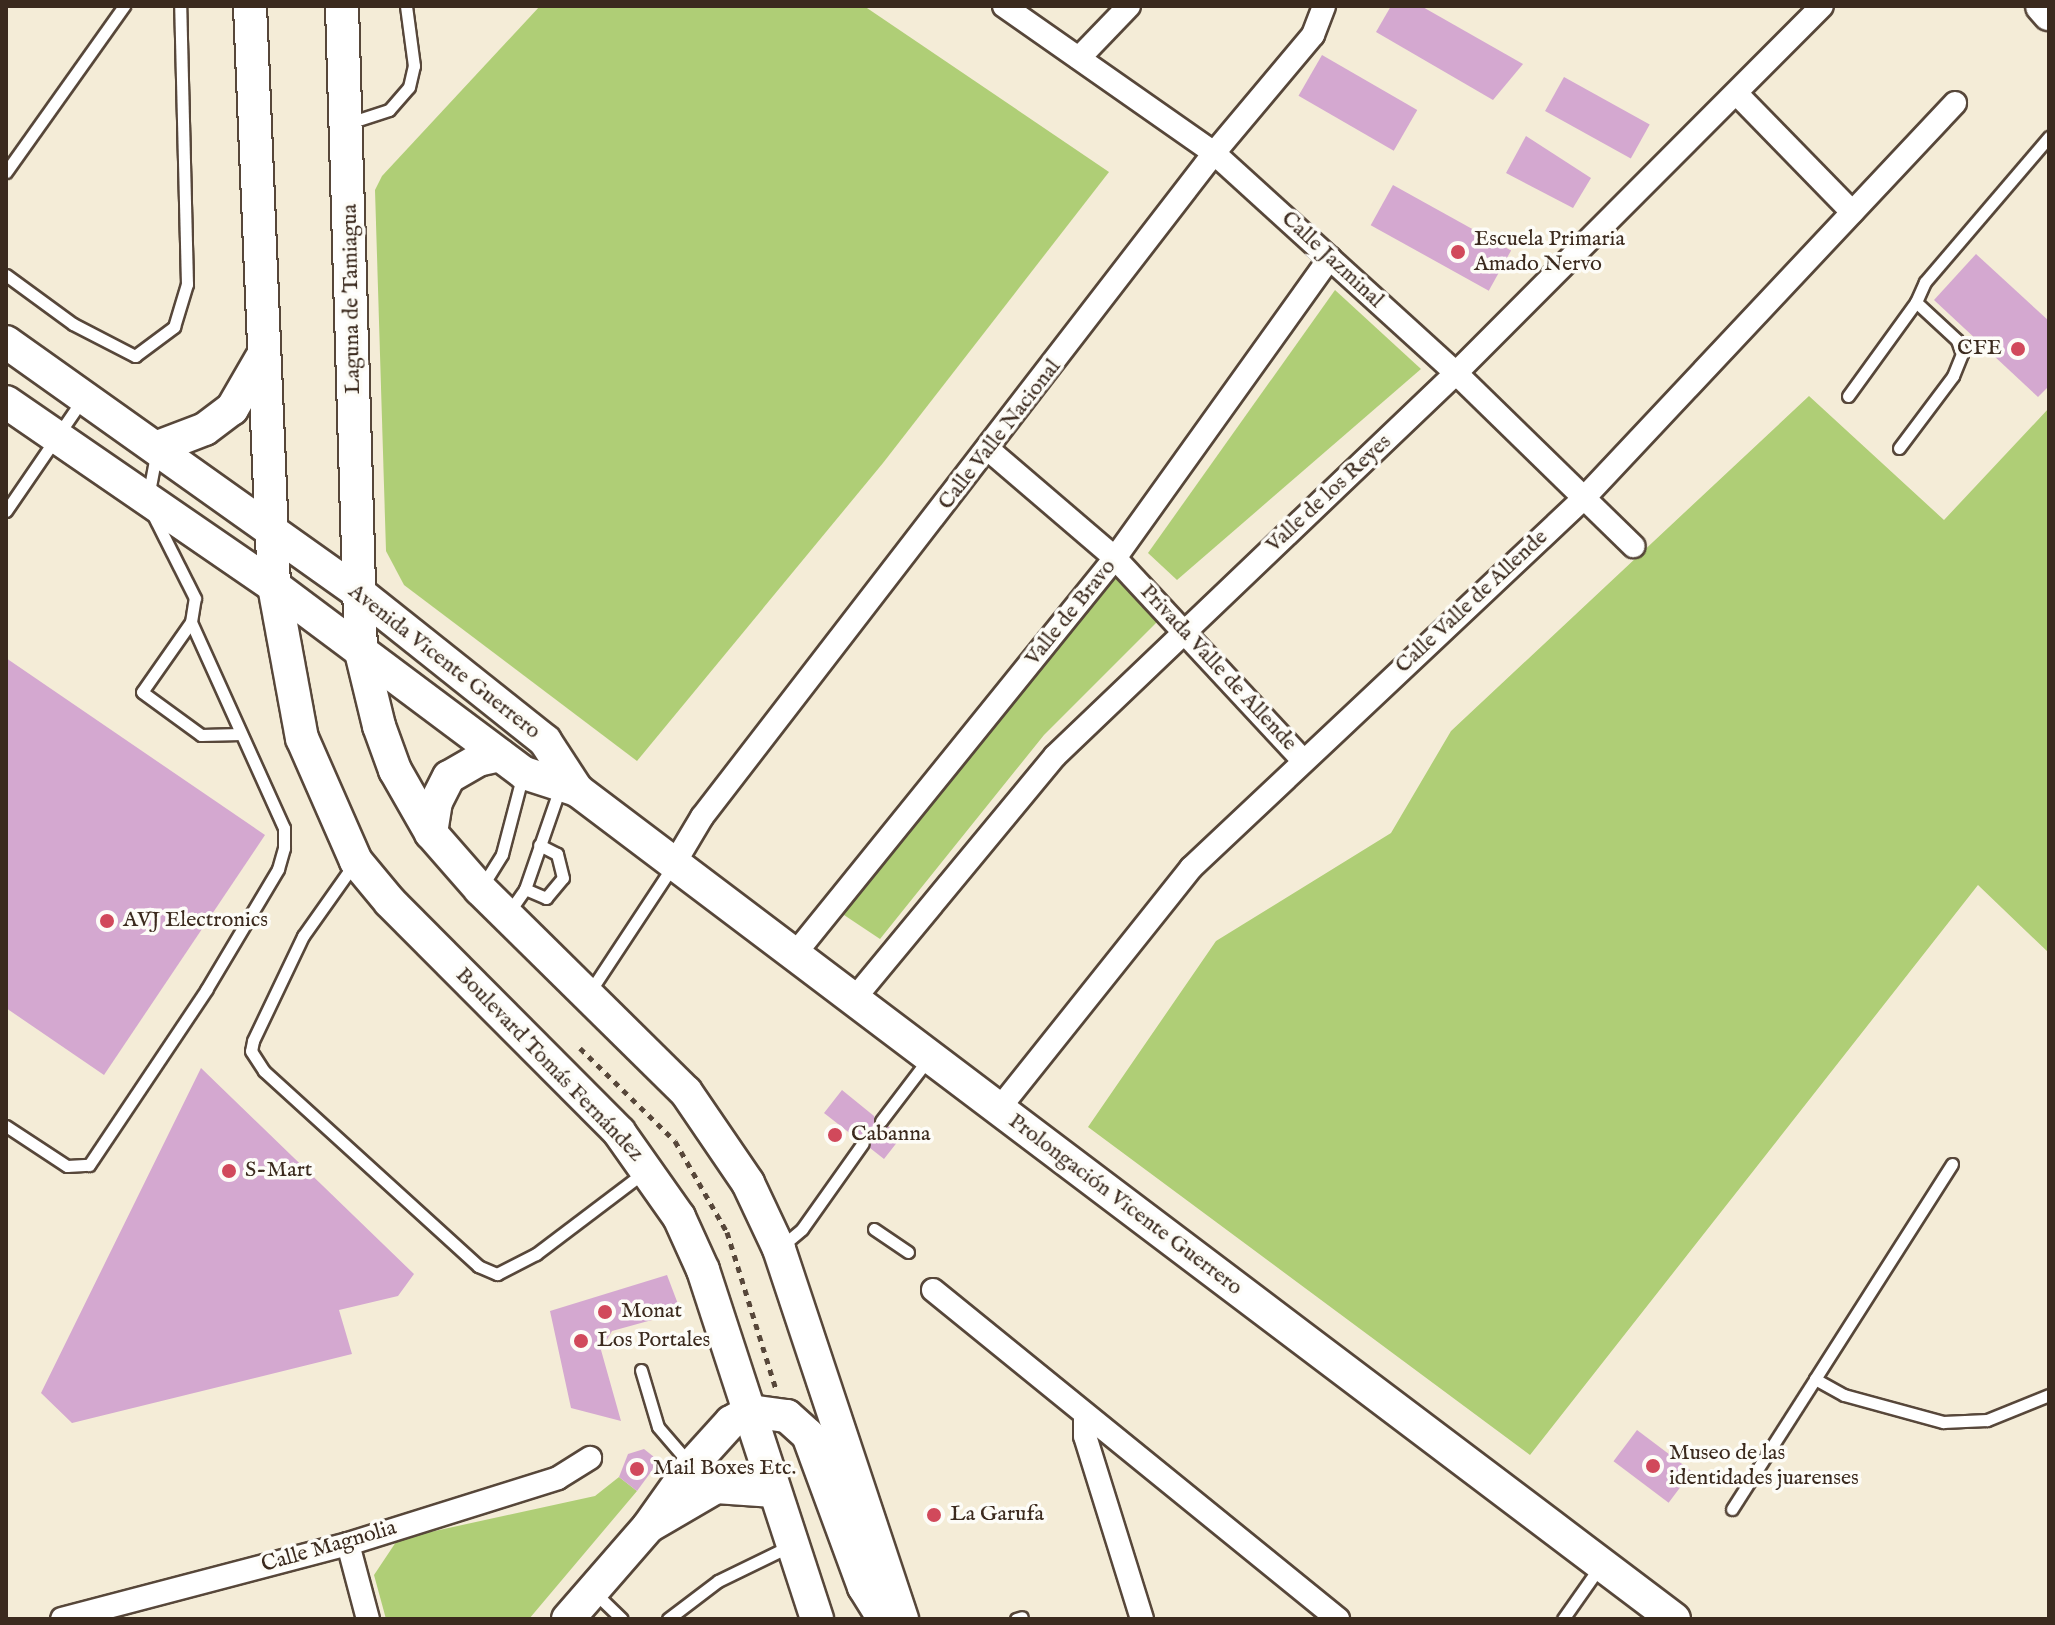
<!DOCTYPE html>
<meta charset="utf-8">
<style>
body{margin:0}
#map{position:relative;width:2055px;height:1625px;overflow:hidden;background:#f4ecd7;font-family:"IM FELL English",serif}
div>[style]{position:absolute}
.green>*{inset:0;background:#afce76}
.building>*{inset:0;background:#d4a8d0;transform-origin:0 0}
.path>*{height:5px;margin-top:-2.5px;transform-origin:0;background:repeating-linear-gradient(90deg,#57473a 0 6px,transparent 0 12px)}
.roads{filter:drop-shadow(2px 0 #57473a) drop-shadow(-2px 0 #57473a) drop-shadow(0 2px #57473a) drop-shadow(0 -2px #57473a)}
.lane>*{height:11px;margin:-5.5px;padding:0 5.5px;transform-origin:5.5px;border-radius:5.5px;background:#fff}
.street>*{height:22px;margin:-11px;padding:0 11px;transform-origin:11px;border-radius:11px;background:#fff}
.secondary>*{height:32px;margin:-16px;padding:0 16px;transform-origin:16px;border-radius:16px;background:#fff}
.dots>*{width:22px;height:22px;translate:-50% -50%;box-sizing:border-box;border:4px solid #fdfcf7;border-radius:50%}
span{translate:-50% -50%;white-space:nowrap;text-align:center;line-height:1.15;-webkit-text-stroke:7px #fdfcf7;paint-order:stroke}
.poi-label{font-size:22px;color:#3b2a1e}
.left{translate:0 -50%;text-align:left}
.right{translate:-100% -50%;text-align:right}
.street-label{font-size:22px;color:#3b2a1e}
.frame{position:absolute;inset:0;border:8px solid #3b2a1e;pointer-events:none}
</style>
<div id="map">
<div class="green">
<i style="clip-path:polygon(540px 6px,864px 6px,1109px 172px,883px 463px,637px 761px,404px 585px,386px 551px,375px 190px,382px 176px)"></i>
<i style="clip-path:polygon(1335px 290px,1421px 369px,1177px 580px,1148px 553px)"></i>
<i style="clip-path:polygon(1809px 396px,1944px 520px,2049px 408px,2049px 953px,1978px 885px,1530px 1455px,1088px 1127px,1216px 941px,1391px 833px,1451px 731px)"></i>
<i style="clip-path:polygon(1111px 573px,1161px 618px,1044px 735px,880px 939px,838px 911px)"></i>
<i style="clip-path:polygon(619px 1477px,637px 1491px,529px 1619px,386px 1619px,374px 1575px,398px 1539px,595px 1496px)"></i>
</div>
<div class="building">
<i style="clip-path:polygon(1391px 6px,1421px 6px,1523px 64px,1493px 100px,1376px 32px)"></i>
<i style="left:1322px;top:55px;width:110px;height:47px;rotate:30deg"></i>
<i style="left:1564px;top:77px;width:98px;height:39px;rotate:29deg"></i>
<i style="clip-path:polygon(1526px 136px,1591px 178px,1573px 208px,1506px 173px)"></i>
<i style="left:1393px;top:185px;width:135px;height:46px;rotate:29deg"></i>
<i style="clip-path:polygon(1976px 254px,2049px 321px,2049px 386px,2038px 397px,1934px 300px)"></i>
<i style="clip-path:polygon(6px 658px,265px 835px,104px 1075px,6px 1008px)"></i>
<i style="clip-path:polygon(201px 1068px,414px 1274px,398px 1296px,339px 1310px,352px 1354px,72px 1423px,41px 1393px)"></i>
<i style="clip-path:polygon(842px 1090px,874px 1116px,877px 1128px,888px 1126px,902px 1136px,884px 1159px,870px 1148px,868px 1137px,856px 1138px,824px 1113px)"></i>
<i style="clip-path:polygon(667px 1275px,681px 1312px,612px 1331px,601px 1350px,621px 1421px,571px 1408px,550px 1311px)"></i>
<i style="left:1637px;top:1430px;width:69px;height:39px;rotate:37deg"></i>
<i style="clip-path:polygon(644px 1449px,659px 1461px,637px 1491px,619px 1477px,628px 1454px)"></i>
</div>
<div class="path">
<i style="left:580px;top:1048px;width:133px;rotate:44.4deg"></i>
<i style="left:675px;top:1141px;width:105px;rotate:60.3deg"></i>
<i style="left:727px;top:1232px;width:164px;rotate:72.7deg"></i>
</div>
<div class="roads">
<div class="lane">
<i style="left:349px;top:123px;width:42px;rotate:-18deg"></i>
<i style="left:389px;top:110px;width:30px;rotate:-49deg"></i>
<i style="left:409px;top:87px;width:22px;rotate:-77deg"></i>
<i style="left:414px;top:66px;width:61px;rotate:-97.6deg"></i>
<i style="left:6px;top:172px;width:204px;rotate:-54.6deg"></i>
<i style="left:6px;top:275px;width:83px;rotate:36.2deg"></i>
<i style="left:73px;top:324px;width:70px;rotate:27.3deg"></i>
<i style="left:135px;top:356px;width:49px;rotate:-36.6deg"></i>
<i style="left:174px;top:327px;width:45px;rotate:-73.2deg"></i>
<i style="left:187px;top:284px;width:278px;rotate:-91.4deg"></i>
<i style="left:1848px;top:396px;width:116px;rotate:-54.1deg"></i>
<i style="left:1899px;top:448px;width:90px;rotate:-53.1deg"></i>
<i style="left:1953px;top:376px;width:24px;rotate:-68deg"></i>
<i style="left:1962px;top:354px;width:15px;rotate:-110deg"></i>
<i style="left:1957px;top:340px;width:56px;rotate:-137.2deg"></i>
<i style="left:1916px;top:302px;width:22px;rotate:-66deg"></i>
<i style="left:1925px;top:282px;width:191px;rotate:-49.5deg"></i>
<i style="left:148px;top:497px;width:43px;rotate:-79.2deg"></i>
<i style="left:6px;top:511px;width:135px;rotate:-55.6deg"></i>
<i style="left:191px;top:622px;width:85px;rotate:125deg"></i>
<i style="left:142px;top:692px;width:73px;rotate:36.1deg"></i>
<i style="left:201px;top:735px;width:40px;rotate:-1.4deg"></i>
<i style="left:354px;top:864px;width:88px;rotate:125.3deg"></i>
<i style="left:303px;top:936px;width:116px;rotate:115.5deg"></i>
<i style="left:253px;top:1041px;width:10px;rotate:101deg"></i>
<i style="left:251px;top:1051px;width:24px;rotate:57deg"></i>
<i style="left:264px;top:1071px;width:290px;rotate:42.3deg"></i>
<i style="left:478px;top:1266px;width:21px;rotate:23deg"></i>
<i style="left:497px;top:1274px;width:44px;rotate:-27.1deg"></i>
<i style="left:536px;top:1254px;width:134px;rotate:-37.1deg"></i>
<i style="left:481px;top:888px;width:40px;rotate:-58deg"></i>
<i style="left:502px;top:854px;width:83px;rotate:-75.3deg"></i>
<i style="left:525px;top:889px;width:23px;rotate:23deg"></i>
<i style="left:546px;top:898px;width:26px;rotate:-50deg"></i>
<i style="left:563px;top:878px;width:25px;rotate:-104deg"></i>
<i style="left:557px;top:854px;width:20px;rotate:-153deg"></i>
<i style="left:509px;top:912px;width:28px;rotate:-55deg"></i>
<i style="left:525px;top:889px;width:107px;rotate:-70.9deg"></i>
<i style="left:589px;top:993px;width:151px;rotate:-56.6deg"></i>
<i style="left:881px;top:1121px;width:79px;rotate:-52.7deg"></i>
<i style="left:6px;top:1126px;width:73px;rotate:33.3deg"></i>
<i style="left:67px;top:1166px;width:22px;rotate:-3deg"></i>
<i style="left:89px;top:1165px;width:211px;rotate:-56.2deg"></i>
<i style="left:206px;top:990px;width:141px;rotate:-59.2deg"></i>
<i style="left:278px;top:869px;width:22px;rotate:-74deg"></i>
<i style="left:284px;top:848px;width:20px;rotate:-90deg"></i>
<i style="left:284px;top:828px;width:226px;rotate:-114.3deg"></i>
<i style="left:191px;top:622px;width:24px;rotate:-81deg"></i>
<i style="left:195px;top:598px;width:95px;rotate:-116.8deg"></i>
<i style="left:1952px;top:1164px;width:255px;rotate:122.5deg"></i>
<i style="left:1815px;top:1379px;width:33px;rotate:29deg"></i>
<i style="left:1844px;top:1395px;width:103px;rotate:15.3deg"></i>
<i style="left:1943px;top:1422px;width:44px;rotate:-2.6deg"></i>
<i style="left:1987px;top:1420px;width:67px;rotate:-22deg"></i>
<i style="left:874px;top:1229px;width:41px;rotate:34.1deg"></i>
<i style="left:782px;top:1246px;width:26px;rotate:-40deg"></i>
<i style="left:802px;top:1229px;width:105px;rotate:-54.7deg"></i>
<i style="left:641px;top:1370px;width:59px;rotate:73.4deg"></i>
<i style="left:658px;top:1427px;width:48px;rotate:49.3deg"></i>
<i style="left:1732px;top:1509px;width:154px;rotate:-57.4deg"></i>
<i style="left:595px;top:1593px;width:37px;rotate:44deg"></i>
<i style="left:668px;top:1619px;width:63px;rotate:-37.2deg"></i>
<i style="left:718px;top:1581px;width:80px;rotate:-25.9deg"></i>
<i style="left:1016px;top:1619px;width:6px;rotate:-18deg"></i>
<i style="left:1563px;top:1619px;width:66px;rotate:-54.9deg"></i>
</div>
<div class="street">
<i style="left:1004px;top:6px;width:256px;rotate:35deg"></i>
<i style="left:1214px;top:153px;width:327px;rotate:42.3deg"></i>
<i style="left:1456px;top:373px;width:248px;rotate:44.3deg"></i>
<i style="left:1079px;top:58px;width:72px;rotate:-46.1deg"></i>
<i style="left:1737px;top:94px;width:165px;rotate:45.7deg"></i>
<i style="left:989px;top:450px;width:166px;rotate:40.6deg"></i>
<i style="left:1115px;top:558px;width:276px;rotate:47.1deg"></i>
<i style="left:674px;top:864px;width:55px;rotate:-59.2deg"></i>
<i style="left:702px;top:817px;width:838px;rotate:-52.36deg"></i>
<i style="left:1214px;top:153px;width:154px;rotate:-50deg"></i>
<i style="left:1313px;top:35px;width:31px;rotate:-69deg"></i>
<i style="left:794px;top:955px;width:511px;rotate:-51.04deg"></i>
<i style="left:1115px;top:558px;width:369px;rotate:-54.4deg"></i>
<i style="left:854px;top:999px;width:315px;rotate:-50.4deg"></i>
<i style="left:1055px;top:756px;width:555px;rotate:-43.68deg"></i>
<i style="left:1456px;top:373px;width:518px;rotate:-45.08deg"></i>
<i style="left:998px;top:1110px;width:310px;rotate:-51.4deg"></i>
<i style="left:1191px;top:868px;width:540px;rotate:-43.27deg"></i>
<i style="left:1584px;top:498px;width:542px;rotate:-46.79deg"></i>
<i style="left:933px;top:1290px;width:522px;rotate:39.09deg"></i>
<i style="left:1085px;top:1417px;width:19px;rotate:90deg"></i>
<i style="left:1085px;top:1436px;width:192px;rotate:72.7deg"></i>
<i style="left:348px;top:1544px;width:78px;rotate:75.1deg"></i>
<i style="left:62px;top:1619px;width:296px;rotate:-14.7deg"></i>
<i style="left:348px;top:1544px;width:220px;rotate:-17.4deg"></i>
<i style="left:558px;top:1478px;width:38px;rotate:-32deg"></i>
</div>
<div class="secondary">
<i style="left:250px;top:6px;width:580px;rotate:87.63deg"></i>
<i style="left:274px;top:586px;width:155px;rotate:79.6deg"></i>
<i style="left:302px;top:738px;width:134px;rotate:66.3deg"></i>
<i style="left:356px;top:861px;width:53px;rotate:50.3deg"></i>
<i style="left:390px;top:902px;width:325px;rotate:45.1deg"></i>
<i style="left:619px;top:1132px;width:104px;rotate:54.8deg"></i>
<i style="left:679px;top:1217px;width:58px;rotate:65.6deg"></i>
<i style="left:703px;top:1270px;width:367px;rotate:71.9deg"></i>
<i style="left:342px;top:6px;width:646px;rotate:88.32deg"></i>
<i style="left:361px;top:652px;width:76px;rotate:76.3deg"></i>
<i style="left:379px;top:726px;width:47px;rotate:70deg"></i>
<i style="left:395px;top:770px;width:73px;rotate:60.3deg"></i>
<i style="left:431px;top:833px;width:74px;rotate:48.8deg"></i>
<i style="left:480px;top:889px;width:289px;rotate:44.6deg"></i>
<i style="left:686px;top:1092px;width:110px;rotate:55.7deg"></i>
<i style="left:748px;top:1183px;width:73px;rotate:64.8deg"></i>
<i style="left:779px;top:1249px;width:390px;rotate:71.6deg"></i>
<i style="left:2042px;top:6px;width:11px;rotate:49deg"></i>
<i style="left:6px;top:342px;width:432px;rotate:35.4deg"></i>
<i style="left:358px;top:592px;width:239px;rotate:38.5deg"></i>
<i style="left:545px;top:741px;width:59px;rotate:56.9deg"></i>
<i style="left:577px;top:790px;width:1375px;rotate:37.08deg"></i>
<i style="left:6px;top:402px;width:325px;rotate:34.5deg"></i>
<i style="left:274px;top:586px;width:312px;rotate:36.8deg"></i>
<i style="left:524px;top:773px;width:56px;rotate:17.8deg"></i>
<i style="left:158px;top:447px;width:50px;rotate:-21deg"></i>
<i style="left:205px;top:429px;width:34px;rotate:-37deg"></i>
<i style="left:232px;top:409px;width:58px;rotate:-59.9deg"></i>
<i style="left:431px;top:833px;width:31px;rotate:-81deg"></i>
<i style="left:436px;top:802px;width:28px;rotate:-63deg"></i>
<i style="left:449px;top:777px;width:34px;rotate:-30deg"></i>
<i style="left:478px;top:760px;width:22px;rotate:-13deg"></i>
<i style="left:651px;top:1525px;width:75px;rotate:-30.3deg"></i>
<i style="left:716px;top:1487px;width:58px;rotate:3.9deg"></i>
<i style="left:568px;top:1619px;width:122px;rotate:-49deg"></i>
<i style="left:648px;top:1527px;width:76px;rotate:-54.6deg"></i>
<i style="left:692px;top:1465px;width:58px;rotate:-47.8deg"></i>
<i style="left:731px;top:1422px;width:22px;rotate:-30deg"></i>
<i style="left:750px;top:1411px;width:37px;rotate:8deg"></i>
<i style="left:787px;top:1416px;width:28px;rotate:42deg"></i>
<i style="left:808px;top:1435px;width:162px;rotate:69.8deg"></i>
<i style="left:864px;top:1587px;width:38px;rotate:58deg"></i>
</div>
</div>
<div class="dots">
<i style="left:1458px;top:252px;background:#d1495b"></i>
<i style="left:2018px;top:349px;background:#d1495b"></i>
<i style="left:107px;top:921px;background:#d1495b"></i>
<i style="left:835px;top:1135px;background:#d1495b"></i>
<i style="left:229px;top:1171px;background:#d1495b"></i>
<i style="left:605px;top:1312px;background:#d1495b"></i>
<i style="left:581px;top:1341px;background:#d1495b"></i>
<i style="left:1653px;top:1466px;background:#d1495b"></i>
<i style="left:637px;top:1469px;background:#d1495b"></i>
<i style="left:934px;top:1515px;background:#d1495b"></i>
</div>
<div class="poi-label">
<span class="left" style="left:1474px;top:252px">Escuela Primaria<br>Amado Nervo</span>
<span class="right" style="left:2002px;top:349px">CFE</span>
<span class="left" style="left:123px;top:921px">AVJ Electronics</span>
<span class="left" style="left:851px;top:1135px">Cabanna</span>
<span class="left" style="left:245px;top:1171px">S-Mart</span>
<span class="left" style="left:621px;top:1312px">Monat</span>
<span class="left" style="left:597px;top:1341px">Los Portales</span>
<span class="left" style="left:1669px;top:1466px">Museo de las<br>identidades juarenses</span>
<span class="left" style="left:653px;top:1469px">Mail Boxes Etc.</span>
<span class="left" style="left:950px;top:1515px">La Garufa</span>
</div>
<div class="street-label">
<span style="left:1332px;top:260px;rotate:43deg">Calle Jazminal</span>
<span style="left:352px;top:299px;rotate:-91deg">Laguna de Tamiagua</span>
<span style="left:1000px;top:435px;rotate:-52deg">Calle Valle Nacional</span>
<span style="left:1329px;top:494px;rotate:-43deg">Valle de los Reyes</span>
<span style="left:1472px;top:602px;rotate:-43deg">Calle Valle de Allende</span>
<span style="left:1071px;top:613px;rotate:-51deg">Valle de Bravo</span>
<span style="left:444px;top:662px;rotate:38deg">Avenida Vicente Guerrero</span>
<span style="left:1218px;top:668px;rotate:47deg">Privada Valle de Allende</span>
<span style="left:549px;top:1065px;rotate:46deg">Boulevard Tomás Fernández</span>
<span style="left:1125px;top:1205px;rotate:37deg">Prolongación Vicente Guerrero</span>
<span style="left:329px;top:1547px;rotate:-16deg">Calle Magnolia</span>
</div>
<div class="frame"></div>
</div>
